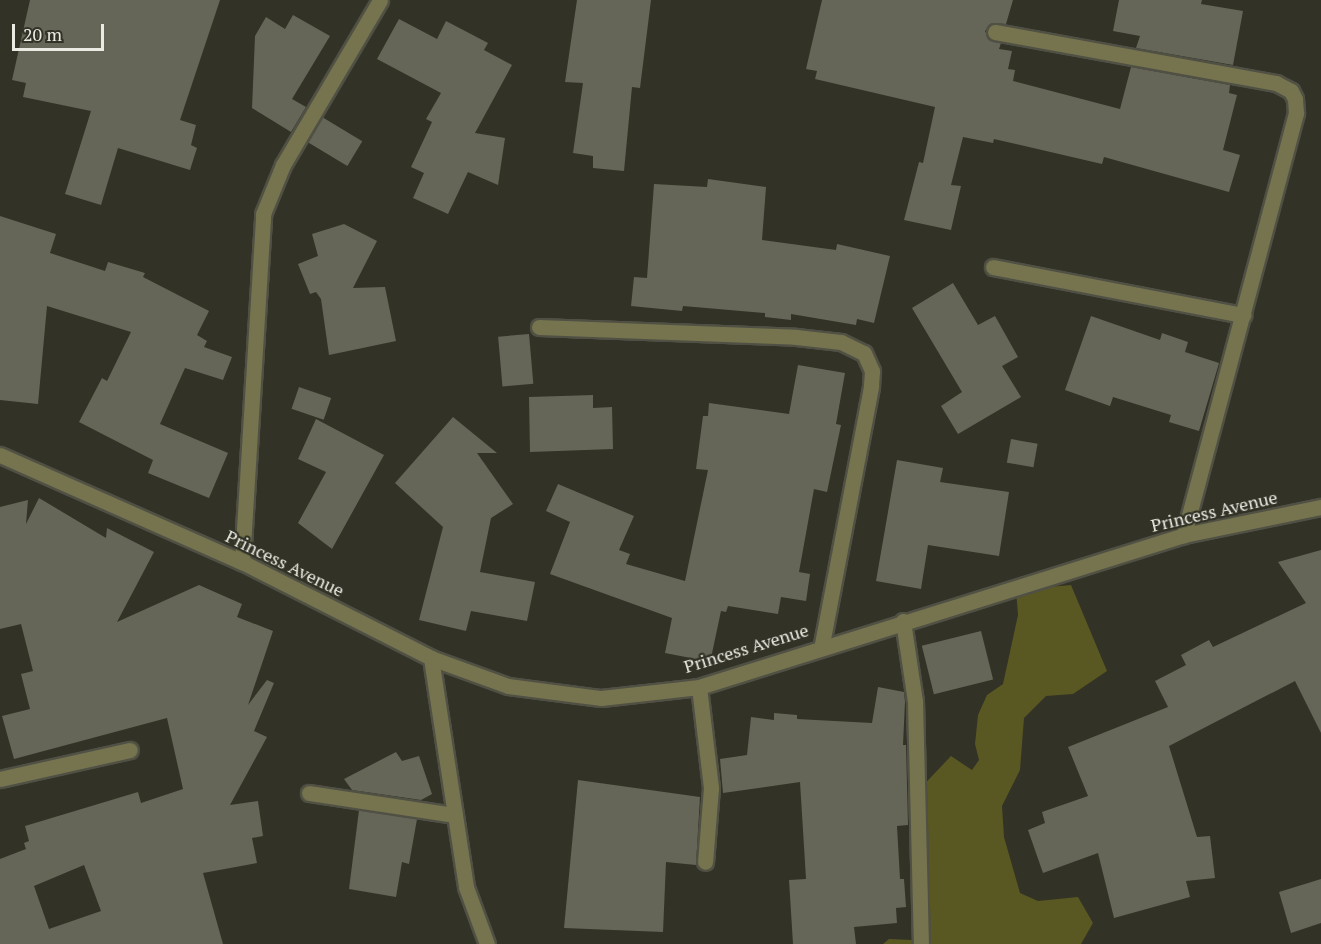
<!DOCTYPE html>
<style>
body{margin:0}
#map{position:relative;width:1321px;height:944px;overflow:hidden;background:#323226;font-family:"PT Serif",serif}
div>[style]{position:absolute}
.green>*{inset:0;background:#595722}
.building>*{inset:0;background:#656658;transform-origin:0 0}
.roads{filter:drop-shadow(2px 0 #505044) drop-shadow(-2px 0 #505044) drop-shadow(0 2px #505044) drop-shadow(0 -2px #505044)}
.minor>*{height:15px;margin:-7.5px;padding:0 7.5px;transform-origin:7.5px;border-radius:7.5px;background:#75744e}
span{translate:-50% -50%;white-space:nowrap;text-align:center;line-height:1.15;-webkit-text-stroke:4.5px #323226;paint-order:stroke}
.street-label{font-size:18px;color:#ebebe4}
.scale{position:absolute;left:12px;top:24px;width:92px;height:27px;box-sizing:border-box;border:3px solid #ebebe4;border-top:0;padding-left:8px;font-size:18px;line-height:21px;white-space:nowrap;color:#ebebe4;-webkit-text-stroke:4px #323226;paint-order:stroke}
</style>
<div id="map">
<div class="green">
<i style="clip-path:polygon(1071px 585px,1107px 671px,1073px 694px,1046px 696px,1024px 718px,1020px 770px,1002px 806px,1004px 837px,1020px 893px,1038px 901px,1078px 897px,1093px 923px,1081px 944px,883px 944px,889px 939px,912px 940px,919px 902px,915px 794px,951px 756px,972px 770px,979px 760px,975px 744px,978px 715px,987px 695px,1003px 684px,1018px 615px,1016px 590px)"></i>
</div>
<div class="building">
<i style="clip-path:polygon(30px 0,220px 0,180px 120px,196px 125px,191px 145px,197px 148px,190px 170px,118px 148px,101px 205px,65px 194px,91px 111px,23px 97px,26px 83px,12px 80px)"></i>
<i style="clip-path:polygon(577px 0,651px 0,640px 88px,632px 87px,624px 171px,593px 168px,593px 156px,573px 153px,583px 83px,565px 82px)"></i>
<i style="clip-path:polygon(822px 0,1013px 0,1006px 24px,992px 23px,985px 31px,989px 40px,1001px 43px,999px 49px,1012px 51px,1008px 69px,1015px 70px,1013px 81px,1120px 109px,1131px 67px,1230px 85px,1229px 93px,1237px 95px,1223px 150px,1240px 155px,1229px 192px,1104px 157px,1102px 164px,994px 139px,993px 143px,963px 137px,951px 185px,961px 186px,951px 230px,904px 220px,919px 162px,923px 163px,935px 107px,815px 79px,817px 71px,806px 69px)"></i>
<i style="clip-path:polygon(1119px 0,1202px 0,1201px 4px,1243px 11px,1233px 65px,1136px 48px,1140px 36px,1113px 31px)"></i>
<i style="clip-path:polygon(293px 15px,330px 36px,292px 99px,306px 107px,291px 132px,252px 108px,255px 36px,266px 17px,285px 29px)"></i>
<i style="clip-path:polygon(399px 19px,437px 39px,446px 21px,488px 43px,484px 50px,512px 65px,475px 133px,505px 138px,498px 185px,468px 172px,448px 214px,413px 198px,424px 173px,411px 167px,432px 122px,426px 119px,441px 93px,377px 59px)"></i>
<i style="left:322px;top:117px;width:47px;height:29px;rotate:31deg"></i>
<i style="clip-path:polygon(708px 179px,766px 187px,762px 240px,836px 250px,837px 244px,890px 256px,874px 323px,857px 319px,856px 325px,791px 314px,791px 320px,765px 317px,765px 313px,683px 306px,682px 311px,631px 306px,634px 277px,647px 278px,654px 184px,707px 187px)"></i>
<i style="clip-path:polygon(0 216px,56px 234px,50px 253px,105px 271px,108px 262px,145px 273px,143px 277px,209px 311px,197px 335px,207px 341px,204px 347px,232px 357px,223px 380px,185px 368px,160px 424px,228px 453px,209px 498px,148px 473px,153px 460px,79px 422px,102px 378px,107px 381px,131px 332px,47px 306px,38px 404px,0 400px)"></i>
<i style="clip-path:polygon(344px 224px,377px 241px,353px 288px,385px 287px,396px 341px,329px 355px,321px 299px,316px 292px,310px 294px,298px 264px,318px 256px,312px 234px)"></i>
<i style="clip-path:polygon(953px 283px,978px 325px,995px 316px,1018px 357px,1002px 366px,1021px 397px,958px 434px,941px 406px,962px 392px,912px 308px)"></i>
<i style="clip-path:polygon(1091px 316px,1160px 340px,1162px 333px,1188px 342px,1185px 352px,1219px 363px,1199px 431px,1169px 422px,1171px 415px,1113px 397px,1110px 406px,1065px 390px)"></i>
<i style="left:529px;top:334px;width:50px;height:31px;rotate:85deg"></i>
<i style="clip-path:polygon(798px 365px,845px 373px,836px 424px,841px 425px,827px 492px,814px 489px,799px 572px,810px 574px,806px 601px,781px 597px,778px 614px,728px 606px,726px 612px,721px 611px,711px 658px,702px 655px,701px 660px,665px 653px,672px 618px,550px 574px,570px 522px,546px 511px,558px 484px,634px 516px,619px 550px,630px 554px,626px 564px,685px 581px,708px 470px,696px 469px,703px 416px,708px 416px,709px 403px,789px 414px)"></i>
<i style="left:299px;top:387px;width:34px;height:23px;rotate:19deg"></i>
<i style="clip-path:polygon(593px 395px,593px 408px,612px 407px,613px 449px,530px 452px,529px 397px)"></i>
<i style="clip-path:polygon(453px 417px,497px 453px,477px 453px,513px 504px,491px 518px,480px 572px,535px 582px,527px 621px,471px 611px,466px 631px,419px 620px,443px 527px,395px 483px)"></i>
<i style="clip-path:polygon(316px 419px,384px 455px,332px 549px,298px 523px,326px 472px,298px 459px)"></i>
<i style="left:1011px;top:439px;width:27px;height:24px;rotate:10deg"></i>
<i style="clip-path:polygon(897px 460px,943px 468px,940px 482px,1009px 492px,999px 556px,928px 545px,921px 589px,876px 581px)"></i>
<i style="clip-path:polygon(evenodd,39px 498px,106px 538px,107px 528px,154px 552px,117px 622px,199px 585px,242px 604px,237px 617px,273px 631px,248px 705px,267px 680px,274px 683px,254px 731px,267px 737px,230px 805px,258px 801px,263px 836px,252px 838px,257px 863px,203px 873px,223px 944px,0 944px,0 859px,26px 849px,24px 843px,29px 841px,25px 826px,138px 792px,141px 803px,183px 789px,167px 718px,14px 759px,2px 716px,30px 709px,21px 674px,33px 671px,21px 624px,0 629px,0 507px,28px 500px,26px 524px,39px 498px,84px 865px,101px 911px,49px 929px,34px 886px,84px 865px)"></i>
<i style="clip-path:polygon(1321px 550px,1321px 733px,1295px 681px,1169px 746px,1197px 837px,1210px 836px,1215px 878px,1186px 881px,1190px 897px,1114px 918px,1098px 853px,1043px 873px,1028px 830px,1045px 823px,1042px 812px,1088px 796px,1068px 747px,1168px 707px,1155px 681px,1186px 665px,1181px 655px,1209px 640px,1213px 647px,1306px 603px,1278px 562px)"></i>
<i style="left:981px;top:631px;width:50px;height:61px;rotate:76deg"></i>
<i style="clip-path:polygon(878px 687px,904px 692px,905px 702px,903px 745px,906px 745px,908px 825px,897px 826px,900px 879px,904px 879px,906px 907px,896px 908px,897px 923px,854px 927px,856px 944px,793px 944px,789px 880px,806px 879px,800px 782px,723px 793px,720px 759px,747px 755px,751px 717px,774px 720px,774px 713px,797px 715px,797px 719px,872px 723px)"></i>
<i style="clip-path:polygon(396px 752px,402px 761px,419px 756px,432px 794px,421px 800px,352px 790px,344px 779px)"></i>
<i style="clip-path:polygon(578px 780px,700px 797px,696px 865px,666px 862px,663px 932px,564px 928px)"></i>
<i style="clip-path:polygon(359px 810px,417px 819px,409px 864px,402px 862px,396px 897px,349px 889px)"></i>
<i style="clip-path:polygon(1321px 879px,1321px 923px,1291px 933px,1279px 892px)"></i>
</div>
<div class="roads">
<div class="minor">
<i style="left:995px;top:32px;width:286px;rotate:10.3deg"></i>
<i style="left:1276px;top:83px;width:17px;rotate:28deg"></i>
<i style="left:1291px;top:91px;width:9px;rotate:63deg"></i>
<i style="left:1295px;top:99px;width:14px;rotate:86deg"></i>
<i style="left:1296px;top:113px;width:437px;rotate:104.9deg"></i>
<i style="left:993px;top:267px;width:255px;rotate:10.9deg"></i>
<i style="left:539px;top:327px;width:257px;rotate:2.2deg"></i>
<i style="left:796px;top:337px;width:45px;rotate:6.3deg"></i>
<i style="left:841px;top:342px;width:25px;rotate:26deg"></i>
<i style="left:864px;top:353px;width:20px;rotate:66deg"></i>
<i style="left:872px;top:371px;width:16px;rotate:94deg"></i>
<i style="left:871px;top:387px;width:263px;rotate:100.8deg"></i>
<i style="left:0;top:455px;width:265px;rotate:23.9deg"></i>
<i style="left:242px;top:562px;width:212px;rotate:26.9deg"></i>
<i style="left:431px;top:658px;width:82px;rotate:20deg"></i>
<i style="left:508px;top:686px;width:94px;rotate:7.4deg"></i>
<i style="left:601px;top:698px;width:99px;rotate:-6.4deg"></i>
<i style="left:699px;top:687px;width:508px;rotate:-17.4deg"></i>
<i style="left:1184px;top:535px;width:140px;rotate:-11.6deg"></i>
<i style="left:242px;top:562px;width:349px;rotate:-86.5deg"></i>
<i style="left:263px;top:214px;width:53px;rotate:-67.8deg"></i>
<i style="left:283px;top:165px;width:191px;rotate:-59.5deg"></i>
<i style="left:903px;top:621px;width:81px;rotate:81.5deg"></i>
<i style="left:915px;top:701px;width:243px;rotate:88.6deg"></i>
<i style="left:431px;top:658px;width:232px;rotate:81.3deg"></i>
<i style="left:466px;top:887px;width:61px;rotate:69.8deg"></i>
<i style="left:699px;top:687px;width:102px;rotate:83.2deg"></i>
<i style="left:711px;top:788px;width:74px;rotate:94.6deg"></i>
<i style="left:0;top:779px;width:133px;rotate:-12.6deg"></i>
<i style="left:309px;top:793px;width:147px;rotate:8.6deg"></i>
</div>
</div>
<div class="street-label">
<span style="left:1214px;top:511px;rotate:-13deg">Princess Avenue</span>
<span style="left:285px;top:563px;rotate:26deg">Princess Avenue</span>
<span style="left:746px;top:648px;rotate:-17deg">Princess Avenue</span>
</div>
<div class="scale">20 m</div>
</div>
